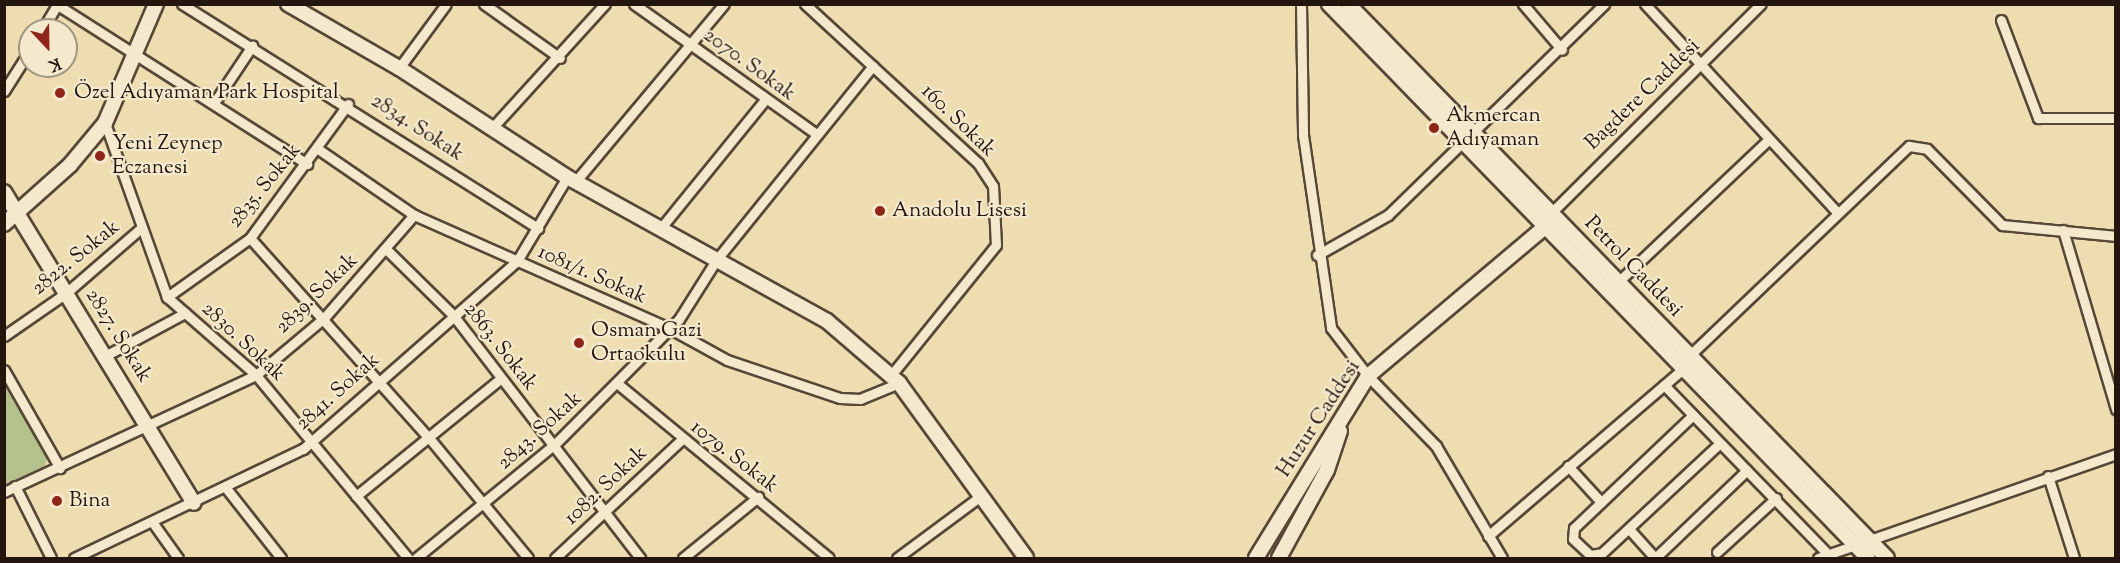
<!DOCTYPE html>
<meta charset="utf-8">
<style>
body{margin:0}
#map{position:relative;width:2120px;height:563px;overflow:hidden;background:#eeddb0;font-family:"Sorts Mill Goudy",serif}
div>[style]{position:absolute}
.green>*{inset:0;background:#b5c28e}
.roads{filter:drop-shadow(2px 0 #564737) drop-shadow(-2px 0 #564737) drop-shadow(0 2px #564737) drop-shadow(0 -2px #564737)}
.street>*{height:9px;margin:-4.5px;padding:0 4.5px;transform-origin:4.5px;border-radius:4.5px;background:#f4e9cc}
.secondary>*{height:14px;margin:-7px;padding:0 7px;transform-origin:7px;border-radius:7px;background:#f4e9cc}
.dots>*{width:16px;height:16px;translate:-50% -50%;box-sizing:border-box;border:3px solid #f4e9cc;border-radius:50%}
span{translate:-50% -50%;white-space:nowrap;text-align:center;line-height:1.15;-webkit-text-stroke:4.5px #f4e9cc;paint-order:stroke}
.street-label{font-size:21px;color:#24150f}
.poi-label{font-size:21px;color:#24150f}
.left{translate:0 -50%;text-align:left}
.frame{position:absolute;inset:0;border:6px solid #24150f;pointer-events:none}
.north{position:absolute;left:18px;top:18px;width:60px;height:60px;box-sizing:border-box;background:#f4e9cc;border:2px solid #a19480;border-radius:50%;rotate:158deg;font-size:16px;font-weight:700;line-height:24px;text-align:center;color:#24150f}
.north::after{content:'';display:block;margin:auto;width:21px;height:27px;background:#8f2418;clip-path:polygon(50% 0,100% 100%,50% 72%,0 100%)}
</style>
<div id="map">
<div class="green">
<i style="clip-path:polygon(4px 382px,47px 458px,45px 466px,5px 485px)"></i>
</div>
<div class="roads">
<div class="street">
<i style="left:56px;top:4px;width:298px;rotate:32.5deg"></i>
<i style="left:182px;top:4px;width:421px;rotate:32.2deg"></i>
<i style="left:484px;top:4px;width:93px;rotate:35.4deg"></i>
<i style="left:634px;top:4px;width:222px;rotate:35.5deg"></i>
<i style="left:805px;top:4px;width:235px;rotate:42.6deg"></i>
<i style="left:978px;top:163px;width:27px;rotate:57deg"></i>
<i style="left:993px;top:186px;width:59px;rotate:87.1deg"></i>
<i style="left:996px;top:245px;width:167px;rotate:128.9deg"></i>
<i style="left:1301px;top:4px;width:131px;rotate:89.1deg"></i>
<i style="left:1303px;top:135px;width:195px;rotate:81.7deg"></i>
<i style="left:1331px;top:328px;width:61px;rotate:52.4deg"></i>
<i style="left:1368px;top:376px;width:98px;rotate:45.8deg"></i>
<i style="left:1436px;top:446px;width:130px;rotate:59.5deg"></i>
<i style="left:1523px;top:4px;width:60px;rotate:49.7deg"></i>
<i style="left:1645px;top:4px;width:283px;rotate:47.3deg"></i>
<i style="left:2001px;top:20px;width:105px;rotate:69.3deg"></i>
<i style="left:2038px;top:118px;width:78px"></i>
<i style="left:42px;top:30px;width:29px;rotate:-59deg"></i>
<i style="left:399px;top:68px;width:79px;rotate:-53.7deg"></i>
<i style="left:4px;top:91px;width:49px;rotate:-57.6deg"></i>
<i style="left:214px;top:103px;width:69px;rotate:-56.3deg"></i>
<i style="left:105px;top:123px;width:185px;rotate:70.4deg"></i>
<i style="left:167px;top:297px;width:118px;rotate:41.2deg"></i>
<i style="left:256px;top:375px;width:238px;rotate:50.3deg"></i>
<i style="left:492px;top:128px;width:168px;rotate:-47.7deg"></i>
<i style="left:318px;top:149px;width:116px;rotate:34.5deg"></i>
<i style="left:414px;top:215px;width:279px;rotate:23.9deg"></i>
<i style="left:669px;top:328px;width:66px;rotate:28.9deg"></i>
<i style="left:727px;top:360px;width:119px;rotate:18.6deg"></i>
<i style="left:840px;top:398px;width:20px;rotate:3deg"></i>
<i style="left:860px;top:399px;width:42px;rotate:-22.3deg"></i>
<i style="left:575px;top:182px;width:232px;rotate:-50.1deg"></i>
<i style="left:1551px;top:213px;width:296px;rotate:-44.9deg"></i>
<i style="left:660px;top:229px;width:166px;rotate:-50.9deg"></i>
<i style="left:2063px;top:230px;width:187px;rotate:73.5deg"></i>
<i style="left:250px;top:238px;width:270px;rotate:48.2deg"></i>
<i style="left:430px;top:439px;width:154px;rotate:50.5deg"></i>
<i style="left:387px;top:250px;width:93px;rotate:44.6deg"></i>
<i style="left:453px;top:315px;width:307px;rotate:52.4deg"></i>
<i style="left:1317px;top:255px;width:81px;rotate:-29.4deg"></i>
<i style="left:1388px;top:215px;width:302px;rotate:-44.3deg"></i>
<i style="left:1618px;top:282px;width:208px;rotate:-43.4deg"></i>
<i style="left:167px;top:297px;width:102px;rotate:-35.4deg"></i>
<i style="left:250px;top:238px;width:166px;rotate:-53.8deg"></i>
<i style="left:4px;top:336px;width:75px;rotate:-34.7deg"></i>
<i style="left:66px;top:293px;width:99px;rotate:-40.9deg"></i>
<i style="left:1690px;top:355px;width:303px;rotate:-43.7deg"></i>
<i style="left:1909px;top:146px;width:18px;rotate:9deg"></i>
<i style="left:1927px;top:149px;width:107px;rotate:45.4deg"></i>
<i style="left:2002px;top:225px;width:115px;rotate:5.5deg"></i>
<i style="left:105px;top:356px;width:91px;rotate:-28.3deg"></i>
<i style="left:4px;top:370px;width:113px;rotate:60.3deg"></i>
<i style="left:618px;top:384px;width:273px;rotate:39.5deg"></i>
<i style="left:1664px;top:385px;width:237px;rotate:45.9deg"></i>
<i style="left:1693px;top:415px;width:164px;rotate:136.5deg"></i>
<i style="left:1574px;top:528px;width:11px;rotate:95deg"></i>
<i style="left:1573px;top:539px;width:23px;rotate:43deg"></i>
<i style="left:1590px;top:555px;width:12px;rotate:-9deg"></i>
<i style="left:1602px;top:553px;width:161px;rotate:-43deg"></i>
<i style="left:1568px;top:466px;width:49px;rotate:47.5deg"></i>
<i style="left:2048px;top:476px;width:86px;rotate:72.4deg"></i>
<i style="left:15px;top:486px;width:80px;rotate:63.4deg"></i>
<i style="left:226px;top:488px;width:89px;rotate:51.8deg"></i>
<i style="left:4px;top:492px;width:278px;rotate:-24.9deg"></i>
<i style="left:256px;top:375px;width:89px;rotate:-40deg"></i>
<i style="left:324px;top:318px;width:137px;rotate:-48.9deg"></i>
<i style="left:356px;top:496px;width:186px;rotate:-39.1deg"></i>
<i style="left:153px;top:523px;width:43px;rotate:54.5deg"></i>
<i style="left:1629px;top:529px;width:39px;rotate:48deg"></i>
<i style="left:1488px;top:536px;width:257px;rotate:-40.6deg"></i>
<i style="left:1717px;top:552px;width:80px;rotate:-42.5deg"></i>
<i style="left:74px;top:558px;width:254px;rotate:-25.5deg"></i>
<i style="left:303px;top:449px;width:285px;rotate:-41.3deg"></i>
<i style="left:517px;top:261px;width:98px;rotate:-59.2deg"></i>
<i style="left:416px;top:558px;width:180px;rotate:-39.4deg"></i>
<i style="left:555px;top:444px;width:176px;rotate:-45.2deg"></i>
<i style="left:679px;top:319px;width:71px;rotate:-57.7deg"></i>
<i style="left:717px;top:259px;width:248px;rotate:-51.1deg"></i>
<i style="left:555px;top:558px;width:173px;rotate:-43.1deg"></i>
<i style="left:683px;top:558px;width:97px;rotate:-39.1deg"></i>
<i style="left:897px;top:558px;width:106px;rotate:-36.5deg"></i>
<i style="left:1655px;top:558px;width:127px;rotate:-43.7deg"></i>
<i style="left:1818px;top:558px;width:316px;rotate:-19.2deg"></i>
</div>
<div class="secondary">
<i style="left:288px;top:4px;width:128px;rotate:30deg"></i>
<i style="left:399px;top:68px;width:200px;rotate:33deg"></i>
<i style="left:567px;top:177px;width:297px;rotate:29deg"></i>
<i style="left:827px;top:321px;width:95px;rotate:40.7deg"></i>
<i style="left:899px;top:383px;width:216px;rotate:54deg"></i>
<i style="left:1329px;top:4px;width:773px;rotate:45.79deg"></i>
<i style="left:1348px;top:4px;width:773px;rotate:45.79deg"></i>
<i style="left:4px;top:192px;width:364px;rotate:58.6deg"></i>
<i style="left:4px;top:224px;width:89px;rotate:-41.8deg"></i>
<i style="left:70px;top:165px;width:55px;rotate:-50.2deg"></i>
<i style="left:105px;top:123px;width:129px;rotate:-66.8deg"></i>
<i style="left:1256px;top:558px;width:214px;rotate:-58.4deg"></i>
<i style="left:1368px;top:376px;width:233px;rotate:-40.1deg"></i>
<i style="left:1279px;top:558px;width:100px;rotate:-61.4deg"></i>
<i style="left:1327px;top:470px;width:41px;rotate:-71.6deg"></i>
</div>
</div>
<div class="dots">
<i style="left:60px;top:93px;background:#8f2418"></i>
<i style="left:1434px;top:128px;background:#8f2418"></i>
<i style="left:100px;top:156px;background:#8f2418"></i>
<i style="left:880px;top:211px;background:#8f2418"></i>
<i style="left:579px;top:343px;background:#8f2418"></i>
<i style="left:57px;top:501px;background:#8f2418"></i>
</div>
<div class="street-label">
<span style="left:749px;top:65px;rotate:36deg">2070. Sokak</span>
<span style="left:1643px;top:95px;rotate:-44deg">Bagdere Caddesi</span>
<span style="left:958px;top:121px;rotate:44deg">160. Sokak</span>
<span style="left:417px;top:128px;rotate:33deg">2834. Sokak</span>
<span style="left:265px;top:186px;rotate:-51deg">2835. Sokak</span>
<span style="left:76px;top:258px;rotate:-39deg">2822. Sokak</span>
<span style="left:1633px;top:267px;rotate:46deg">Petrol Caddesi</span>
<span style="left:592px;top:275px;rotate:24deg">1081/1. Sokak</span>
<span style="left:317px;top:294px;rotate:-44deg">2839. Sokak</span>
<span style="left:118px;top:336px;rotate:58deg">2827. Sokak</span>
<span style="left:243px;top:342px;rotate:43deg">2830. Sokak</span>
<span style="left:500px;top:347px;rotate:52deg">2863. Sokak</span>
<span style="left:338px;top:392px;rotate:-42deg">2841. Sokak</span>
<span style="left:1319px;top:419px;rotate:-57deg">Huzur Caddesi</span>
<span style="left:540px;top:431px;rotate:-42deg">2843. Sokak</span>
<span style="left:734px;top:457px;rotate:38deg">1079. Sokak</span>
<span style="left:606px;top:486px;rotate:-43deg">1082. Sokak</span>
</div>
<div class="poi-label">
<span class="left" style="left:74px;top:93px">Özel Adıyaman Park Hospital</span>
<span class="left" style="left:1446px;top:128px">Akmercan<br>Adıyaman</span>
<span class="left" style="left:112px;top:156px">Yeni Zeynep<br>Eczanesi</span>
<span class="left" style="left:892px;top:211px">Anadolu Lisesi</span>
<span class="left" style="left:591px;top:343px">Osman Gazi<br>Ortaokulu</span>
<span class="left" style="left:69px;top:501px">Bina</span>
</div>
<div class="frame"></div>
<div class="north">K</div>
</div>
